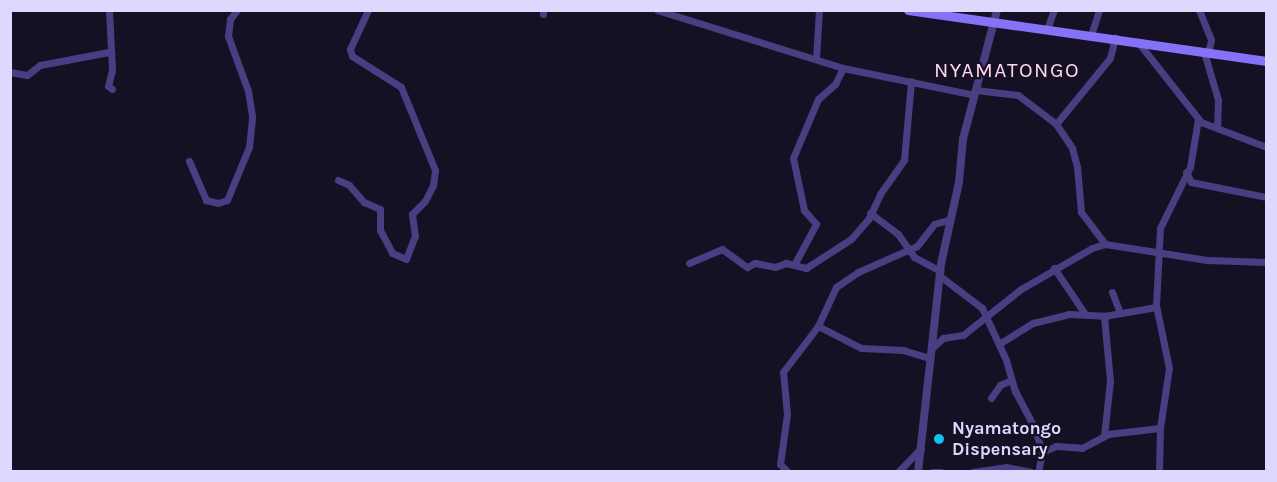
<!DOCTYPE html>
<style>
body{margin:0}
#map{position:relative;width:1277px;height:482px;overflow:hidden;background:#161025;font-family:Karla,sans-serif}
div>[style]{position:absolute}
.minor>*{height:7px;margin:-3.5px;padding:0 3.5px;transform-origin:3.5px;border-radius:3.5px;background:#483e81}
.tertiary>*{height:8px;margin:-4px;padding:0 4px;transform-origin:4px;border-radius:4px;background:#483e81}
.secondary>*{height:9px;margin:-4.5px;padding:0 4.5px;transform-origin:4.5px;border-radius:4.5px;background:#8573f7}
.dots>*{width:16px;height:16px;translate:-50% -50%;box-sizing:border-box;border:3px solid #161025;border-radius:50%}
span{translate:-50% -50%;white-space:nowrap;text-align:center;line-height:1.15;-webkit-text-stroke:4.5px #161025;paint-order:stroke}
.poi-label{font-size:18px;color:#dfd7fd;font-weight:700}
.left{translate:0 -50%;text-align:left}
.quarter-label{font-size:21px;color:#fdd9ec;letter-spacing:1.5px}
.frame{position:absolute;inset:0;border:12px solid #dfd7fd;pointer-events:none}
</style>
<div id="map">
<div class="minor">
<i style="left:109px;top:10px;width:60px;rotate:87.1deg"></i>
<i style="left:112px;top:70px;width:16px;rotate:104deg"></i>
<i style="left:108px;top:86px;width:5px;rotate:37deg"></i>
<i style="left:657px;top:10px;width:195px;rotate:17.3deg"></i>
<i style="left:843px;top:68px;width:134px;rotate:11.6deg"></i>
<i style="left:1199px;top:10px;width:32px;rotate:68deg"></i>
<i style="left:1211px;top:40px;width:9px;rotate:103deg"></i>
<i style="left:1209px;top:49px;width:6px;rotate:149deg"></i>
<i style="left:1204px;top:52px;width:50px;rotate:73.7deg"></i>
<i style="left:1218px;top:100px;width:26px;rotate:92deg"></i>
<i style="left:543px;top:14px;width:4px;rotate:-90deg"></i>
<i style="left:1047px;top:29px;width:20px;rotate:-70deg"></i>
<i style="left:1091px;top:35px;width:26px;rotate:-72deg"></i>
<i style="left:1138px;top:42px;width:102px;rotate:51.8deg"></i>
<i style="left:1201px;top:122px;width:70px;rotate:21deg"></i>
<i style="left:816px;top:59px;width:49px;rotate:-86.5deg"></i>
<i style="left:10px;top:72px;width:17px;rotate:10deg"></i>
<i style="left:27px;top:75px;width:16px;rotate:-38deg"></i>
<i style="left:40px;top:65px;width:70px;rotate:-10.7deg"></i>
<i style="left:976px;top:90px;width:42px;rotate:6.8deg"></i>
<i style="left:1018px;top:95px;width:48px;rotate:37.3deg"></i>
<i style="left:1056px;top:124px;width:29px;rotate:56deg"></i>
<i style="left:1072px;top:148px;width:20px;rotate:75deg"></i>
<i style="left:1077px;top:167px;width:45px;rotate:84.9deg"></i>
<i style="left:1081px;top:212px;width:40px;rotate:53deg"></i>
<i style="left:1056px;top:124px;width:85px;rotate:-50.7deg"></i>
<i style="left:1110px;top:58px;width:21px;rotate:-76deg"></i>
<i style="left:189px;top:161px;width:43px;rotate:66.4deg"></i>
<i style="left:206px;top:200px;width:12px;rotate:14deg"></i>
<i style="left:218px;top:203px;width:9px;rotate:-18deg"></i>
<i style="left:227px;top:200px;width:57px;rotate:-67.5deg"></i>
<i style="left:249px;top:147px;width:31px;rotate:-84deg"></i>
<i style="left:252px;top:116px;width:25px;rotate:-99deg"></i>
<i style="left:248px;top:91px;width:59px;rotate:-110deg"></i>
<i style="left:228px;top:36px;width:17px;rotate:-83deg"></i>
<i style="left:230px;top:19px;width:11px;rotate:-52deg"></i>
<i style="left:1186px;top:172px;width:11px;rotate:63deg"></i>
<i style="left:1191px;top:182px;width:76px;rotate:11.3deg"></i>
<i style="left:338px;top:180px;width:12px;rotate:24deg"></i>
<i style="left:349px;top:185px;width:23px;rotate:49deg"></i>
<i style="left:364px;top:202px;width:17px;rotate:24deg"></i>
<i style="left:380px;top:209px;width:21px;rotate:90deg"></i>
<i style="left:380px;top:230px;width:26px;rotate:62deg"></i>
<i style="left:392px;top:253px;width:15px;rotate:23deg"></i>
<i style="left:406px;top:259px;width:25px;rotate:-69deg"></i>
<i style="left:415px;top:236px;width:22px;rotate:-98deg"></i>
<i style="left:412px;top:214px;width:18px;rotate:-45deg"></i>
<i style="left:425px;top:201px;width:18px;rotate:-63deg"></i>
<i style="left:433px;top:185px;width:15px;rotate:-82deg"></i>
<i style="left:435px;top:170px;width:90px;rotate:-112.3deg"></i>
<i style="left:401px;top:87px;width:58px;rotate:-147.7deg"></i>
<i style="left:352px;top:56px;width:7px;rotate:-106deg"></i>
<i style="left:350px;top:49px;width:43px;rotate:-65.2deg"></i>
<i style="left:870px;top:213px;width:35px;rotate:37deg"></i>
<i style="left:898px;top:234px;width:28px;rotate:55deg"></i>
<i style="left:914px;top:257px;width:30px;rotate:28deg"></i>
<i style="left:689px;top:263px;width:36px;rotate:-23deg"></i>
<i style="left:722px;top:249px;width:31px;rotate:36deg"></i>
<i style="left:747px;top:267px;width:9px;rotate:-27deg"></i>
<i style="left:755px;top:263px;width:20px;rotate:11deg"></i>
<i style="left:775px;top:267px;width:12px;rotate:-20deg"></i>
<i style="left:786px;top:263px;width:21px;rotate:14deg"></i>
<i style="left:806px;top:268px;width:54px;rotate:-32.8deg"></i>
<i style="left:851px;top:239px;width:28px;rotate:-49deg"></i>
<i style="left:869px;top:218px;width:26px;rotate:-65deg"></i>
<i style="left:880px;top:194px;width:42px;rotate:-54.8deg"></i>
<i style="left:904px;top:160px;width:79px;rotate:-84.9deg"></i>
<i style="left:794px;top:265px;width:47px;rotate:-61.8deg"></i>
<i style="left:816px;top:224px;width:18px;rotate:-131deg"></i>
<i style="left:804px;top:210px;width:53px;rotate:-101.9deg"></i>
<i style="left:793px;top:158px;width:64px;rotate:-67deg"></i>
<i style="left:818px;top:99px;width:23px;rotate:-41deg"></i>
<i style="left:835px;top:84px;width:18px;rotate:-63deg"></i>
<i style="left:1054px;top:268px;width:55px;rotate:56deg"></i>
<i style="left:940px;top:276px;width:53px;rotate:37.3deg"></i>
<i style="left:982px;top:308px;width:57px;rotate:65.2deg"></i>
<i style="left:1006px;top:360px;width:32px;rotate:74deg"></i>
<i style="left:1015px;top:391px;width:40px;rotate:62deg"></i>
<i style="left:1034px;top:426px;width:27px;rotate:73deg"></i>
<i style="left:1042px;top:452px;width:20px;rotate:101deg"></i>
<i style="left:1112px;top:292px;width:22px;rotate:69deg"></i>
<i style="left:818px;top:326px;width:48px;rotate:27.1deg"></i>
<i style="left:861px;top:348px;width:42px;rotate:2.7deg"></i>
<i style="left:903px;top:350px;width:27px;rotate:17deg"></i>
<i style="left:999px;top:344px;width:40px;rotate:-32deg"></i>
<i style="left:1033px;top:323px;width:37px;rotate:-14deg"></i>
<i style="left:1069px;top:314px;width:35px;rotate:3deg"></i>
<i style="left:1104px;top:316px;width:53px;rotate:-9.8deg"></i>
<i style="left:932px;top:348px;width:15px;rotate:-42deg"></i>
<i style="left:943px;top:338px;width:20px;rotate:-9deg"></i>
<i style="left:963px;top:335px;width:74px;rotate:-38.4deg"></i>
<i style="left:1021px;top:289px;width:82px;rotate:-30deg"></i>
<i style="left:1092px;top:248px;width:14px;rotate:-17deg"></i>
<i style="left:1105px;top:244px;width:103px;rotate:8.9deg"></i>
<i style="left:1207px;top:260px;width:59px;rotate:1.9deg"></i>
<i style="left:991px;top:398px;width:16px;rotate:-55deg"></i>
<i style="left:1000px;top:385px;width:12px;rotate:-24deg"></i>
<i style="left:1104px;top:436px;width:55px;rotate:-83.8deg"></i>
<i style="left:1110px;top:381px;width:65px;rotate:-95.3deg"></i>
<i style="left:1042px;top:452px;width:15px;rotate:-23deg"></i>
<i style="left:1056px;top:446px;width:26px;rotate:4deg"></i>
<i style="left:1082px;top:448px;width:30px;rotate:-28deg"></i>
<i style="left:1108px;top:434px;width:52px;rotate:-6.6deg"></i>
<i style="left:788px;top:472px;width:11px;rotate:-135deg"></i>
<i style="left:780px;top:464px;width:50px;rotate:-82deg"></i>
<i style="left:787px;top:414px;width:42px;rotate:-95.4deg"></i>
<i style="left:783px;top:372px;width:58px;rotate:-52.7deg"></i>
<i style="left:818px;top:326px;width:43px;rotate:-65.2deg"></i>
<i style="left:836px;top:287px;width:27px;rotate:-34deg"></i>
<i style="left:858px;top:272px;width:64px;rotate:-23.8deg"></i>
<i style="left:917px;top:246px;width:28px;rotate:-52deg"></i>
<i style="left:934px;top:224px;width:15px;rotate:-16deg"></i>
<i style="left:898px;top:472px;width:33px;rotate:-46deg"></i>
<i style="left:932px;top:472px;width:9px"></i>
<i style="left:972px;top:472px;width:34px;rotate:-8deg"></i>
<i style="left:1006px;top:467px;width:25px;rotate:11deg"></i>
<i style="left:1159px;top:472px;width:44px;rotate:-88.7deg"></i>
<i style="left:1160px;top:428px;width:61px;rotate:-81.5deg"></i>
<i style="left:1169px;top:368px;width:64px;rotate:-101.7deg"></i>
<i style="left:1156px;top:305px;width:77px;rotate:-87deg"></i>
<i style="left:1160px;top:228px;width:68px;rotate:-63.8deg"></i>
<i style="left:1190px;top:167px;width:49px;rotate:-80.5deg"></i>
</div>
<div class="tertiary">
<i style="left:918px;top:472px;width:209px;rotate:-83.7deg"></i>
<i style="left:941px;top:264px;width:84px;rotate:-77.6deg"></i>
<i style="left:959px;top:182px;width:43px;rotate:-84.7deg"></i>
<i style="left:963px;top:139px;width:133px;rotate:-75.2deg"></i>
</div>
<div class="secondary">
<i style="left:908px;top:10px;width:362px;rotate:8.1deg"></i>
</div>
<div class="dots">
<i style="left:939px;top:439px;background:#0ec3f1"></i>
</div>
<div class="poi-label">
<span class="left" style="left:952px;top:439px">Nyamatongo<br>Dispensary</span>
</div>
<div class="quarter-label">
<span style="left:1007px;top:70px">NYAMATONGO</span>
</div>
<div class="frame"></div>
</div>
